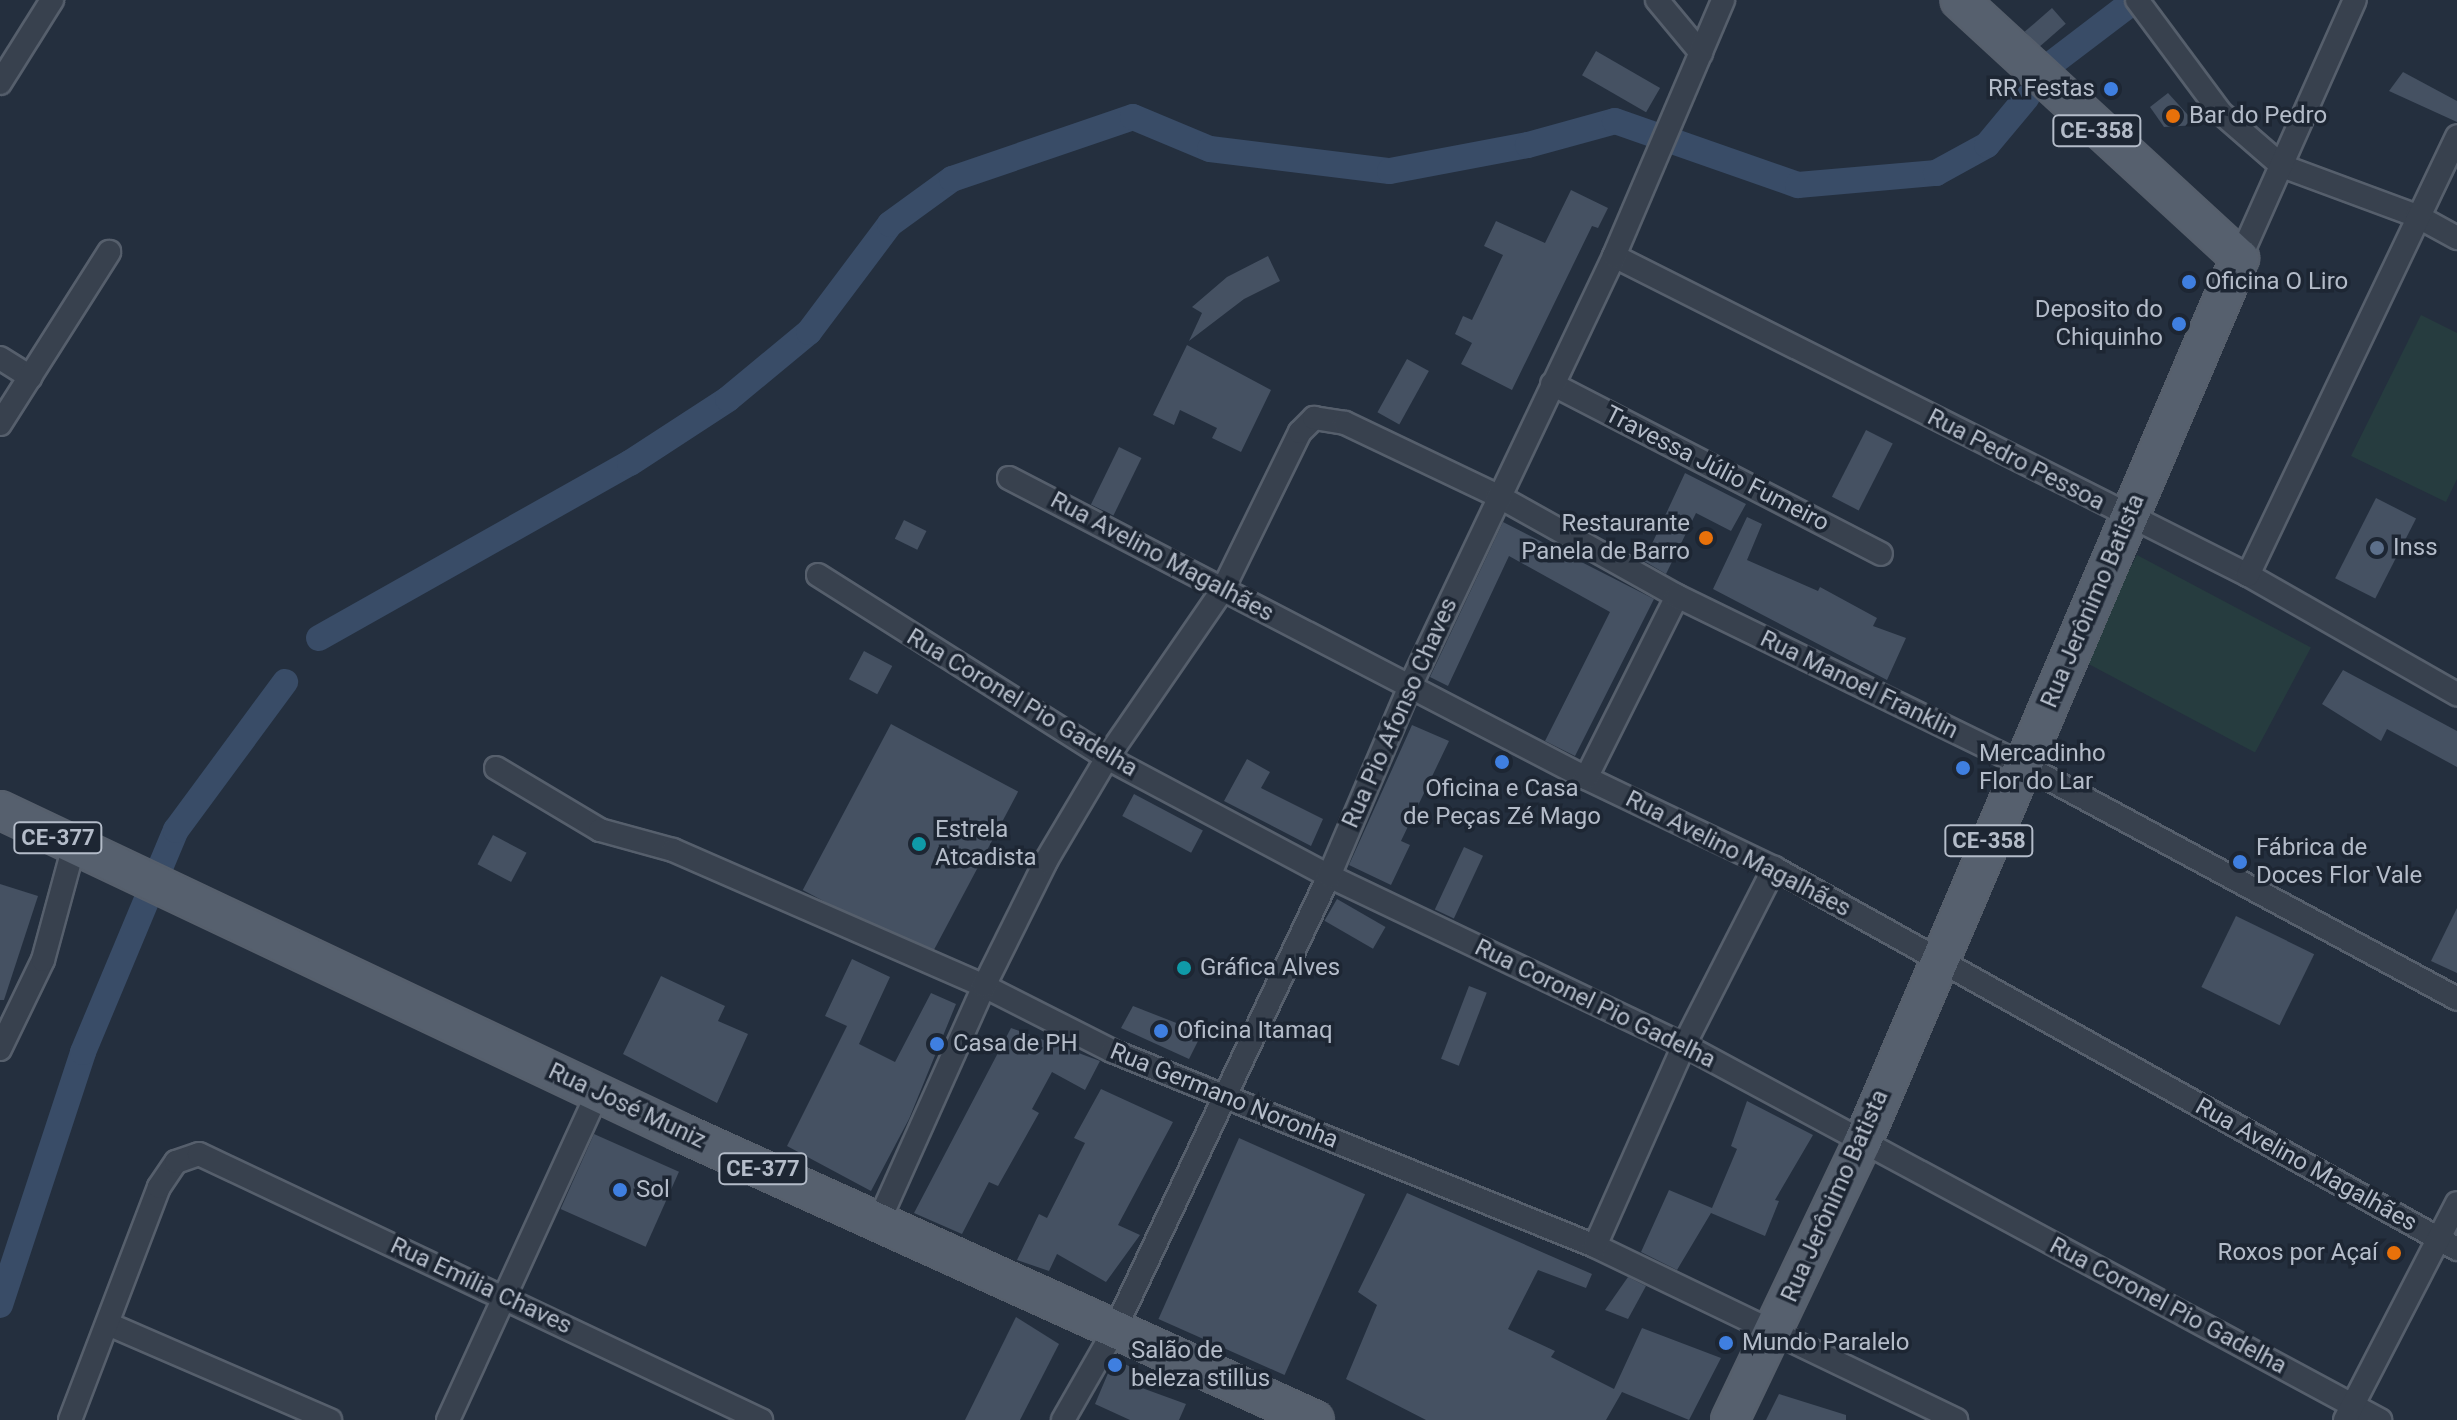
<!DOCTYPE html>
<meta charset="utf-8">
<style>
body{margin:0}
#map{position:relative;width:2457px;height:1420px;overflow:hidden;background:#242f3e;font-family:Roboto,sans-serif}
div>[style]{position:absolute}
.green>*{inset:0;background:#263c3f;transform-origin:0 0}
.canal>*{height:26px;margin:-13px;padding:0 13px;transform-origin:13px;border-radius:13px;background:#394c67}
.building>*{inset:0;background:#455162;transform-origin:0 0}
.roads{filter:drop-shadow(2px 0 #565f6c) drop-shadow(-2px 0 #565f6c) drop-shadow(0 2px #565f6c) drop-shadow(0 -2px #565f6c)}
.minor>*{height:22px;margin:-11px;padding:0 11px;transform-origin:11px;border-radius:11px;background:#38414e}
.primary>*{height:36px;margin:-18px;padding:0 18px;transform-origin:18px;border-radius:18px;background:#56606e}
.dots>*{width:22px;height:22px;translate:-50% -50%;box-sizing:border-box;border:4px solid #1d2633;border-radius:50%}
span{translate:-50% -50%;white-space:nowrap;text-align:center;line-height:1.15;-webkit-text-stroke:7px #1d2633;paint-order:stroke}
.shield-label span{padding:2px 6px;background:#1d2633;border:2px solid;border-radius:6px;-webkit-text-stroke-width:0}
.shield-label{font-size:22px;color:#b4bcc9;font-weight:700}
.poi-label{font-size:24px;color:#b4bcc9}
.right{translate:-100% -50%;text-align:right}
.left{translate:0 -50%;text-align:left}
.street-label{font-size:24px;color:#b4bcc9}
</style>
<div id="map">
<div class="green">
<i style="clip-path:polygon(2421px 315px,2457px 333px,2457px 479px,2446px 502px,2351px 456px)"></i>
<i style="left:2137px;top:555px;width:197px;height:119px;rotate:28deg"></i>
</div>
<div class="canal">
<i style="left:2055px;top:61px;width:101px;rotate:-37.3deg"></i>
<i style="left:319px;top:638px;width:357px;rotate:-29.4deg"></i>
<i style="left:630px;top:463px;width:117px;rotate:-33.1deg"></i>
<i style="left:728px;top:399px;width:105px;rotate:-39.6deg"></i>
<i style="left:809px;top:332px;width:135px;rotate:-53.1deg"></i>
<i style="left:890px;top:224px;width:77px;rotate:-36deg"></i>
<i style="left:952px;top:179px;width:191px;rotate:-18.9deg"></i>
<i style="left:1133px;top:117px;width:83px;rotate:22.6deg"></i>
<i style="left:1210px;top:149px;width:181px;rotate:7deg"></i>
<i style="left:1390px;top:171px;width:140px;rotate:-10.7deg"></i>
<i style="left:1528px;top:145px;width:90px;rotate:-15.4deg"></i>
<i style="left:1615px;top:121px;width:194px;rotate:19.3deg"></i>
<i style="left:1798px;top:185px;width:139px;rotate:-5deg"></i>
<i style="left:1936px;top:173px;width:58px;rotate:-28.8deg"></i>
<i style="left:1987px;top:145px;width:62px;rotate:-50.2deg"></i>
<i style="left:0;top:1305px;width:266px;rotate:-71.8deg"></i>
<i style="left:83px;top:1052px;width:241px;rotate:-67.3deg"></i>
<i style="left:176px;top:830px;width:184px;rotate:-53.6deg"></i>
</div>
<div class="building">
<i style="left:2052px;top:8px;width:21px;height:36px;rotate:49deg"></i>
<i style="left:1596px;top:51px;width:74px;height:28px;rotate:30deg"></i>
<i style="clip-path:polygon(2403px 72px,2457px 101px,2457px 122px,2389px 91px)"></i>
<i style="clip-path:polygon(2168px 93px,2197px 125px,2164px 127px,2150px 107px)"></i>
<i style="clip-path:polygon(1571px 190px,1608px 208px,1598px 228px,1592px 226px,1512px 390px,1461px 364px,1472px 343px,1455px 334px,1463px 316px,1472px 320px,1503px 255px,1484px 246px,1496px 221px,1545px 243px)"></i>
<i style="clip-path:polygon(1268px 256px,1280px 281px,1244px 299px,1189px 341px,1202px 313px,1192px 307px,1227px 277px)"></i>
<i style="clip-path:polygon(1187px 345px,1271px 390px,1241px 452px,1212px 438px,1217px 428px,1180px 410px,1174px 425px,1153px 415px)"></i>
<i style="left:1407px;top:359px;width:25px;height:61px;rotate:29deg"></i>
<i style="left:1866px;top:430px;width:30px;height:75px;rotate:27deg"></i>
<i style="left:1119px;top:447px;width:25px;height:64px;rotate:26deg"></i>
<i style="clip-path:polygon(1685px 473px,1746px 504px,1731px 531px,1696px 513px,1666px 574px,1644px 561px)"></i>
<i style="left:2376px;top:498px;width:45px;height:90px;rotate:27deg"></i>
<i style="clip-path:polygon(1747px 517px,1762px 524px,1747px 560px,1818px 591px,1820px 587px,1877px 618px,1873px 626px,1906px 638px,1887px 680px,1713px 589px)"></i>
<i style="left:904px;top:520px;width:25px;height:21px;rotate:26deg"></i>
<i style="clip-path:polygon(1503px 522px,1654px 599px,1575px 756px,1545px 741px,1610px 612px,1509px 556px,1448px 686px,1430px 677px)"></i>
<i style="left:864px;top:651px;width:32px;height:32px;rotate:28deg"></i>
<i style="clip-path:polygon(2343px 670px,2457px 731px,2457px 767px,2387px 729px,2381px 741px,2322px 704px)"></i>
<i style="left:891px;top:724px;width:144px;height:188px;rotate:28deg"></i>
<i style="clip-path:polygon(1412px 725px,1449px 741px,1401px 841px,1410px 845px,1391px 885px,1349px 865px)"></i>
<i style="clip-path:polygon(1247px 759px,1270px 772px,1261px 788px,1323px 819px,1311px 846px,1224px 801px)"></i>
<i style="left:1134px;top:794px;width:78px;height:25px;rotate:28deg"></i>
<i style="left:493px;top:835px;width:38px;height:33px;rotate:28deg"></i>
<i style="left:1464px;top:847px;width:21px;height:69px;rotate:25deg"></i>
<i style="clip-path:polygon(0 884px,38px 896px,4px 1000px,0 1000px)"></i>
<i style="left:1337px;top:899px;width:56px;height:25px;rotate:30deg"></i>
<i style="clip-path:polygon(2457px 908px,2457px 973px,2431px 961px)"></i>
<i style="left:2236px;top:916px;width:87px;height:79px;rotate:26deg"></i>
<i style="clip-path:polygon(852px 959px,890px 977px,859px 1044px,895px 1062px,931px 993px,956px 1004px,909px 1119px,871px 1191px,787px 1146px,847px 1026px,825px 1016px)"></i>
<i style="clip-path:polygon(661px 976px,725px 1006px,718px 1021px,748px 1034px,717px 1103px,623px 1054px)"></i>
<i style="left:1469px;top:986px;width:19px;height:78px;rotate:21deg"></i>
<i style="clip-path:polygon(1133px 1006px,1202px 1033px,1189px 1059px,1121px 1028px)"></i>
<i style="clip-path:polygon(1011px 1028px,1100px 1061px,1085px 1090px,1052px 1072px,1032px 1109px,1039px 1113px,998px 1186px,989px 1182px,962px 1234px,914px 1213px)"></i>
<i style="clip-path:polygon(1101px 1089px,1173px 1122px,1118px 1225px,1140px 1235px,1106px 1282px,1057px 1254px,1049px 1271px,1017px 1260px,1039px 1214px,1047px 1218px,1085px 1143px,1074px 1138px)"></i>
<i style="clip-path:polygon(1747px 1101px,1813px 1135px,1775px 1200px,1779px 1201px,1765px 1236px,1711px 1213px,1677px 1270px,1641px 1252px,1669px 1190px,1712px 1208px,1737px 1149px,1731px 1146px)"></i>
<i style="left:594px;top:1134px;width:93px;height:82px;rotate:24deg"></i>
<i style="left:1239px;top:1138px;width:138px;height:198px;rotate:24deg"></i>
<i style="clip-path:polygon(1407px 1193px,1592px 1274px,1586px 1288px,1538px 1270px,1508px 1329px,1555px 1351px,1551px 1357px,1614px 1389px,1642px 1328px,1721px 1358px,1689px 1420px,1622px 1392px,1606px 1420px,1426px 1420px,1346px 1379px,1377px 1305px,1358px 1292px)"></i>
<i style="clip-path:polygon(1628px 1277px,1646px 1286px,1628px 1319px,1605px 1310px)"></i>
<i style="clip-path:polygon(1016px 1317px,1059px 1344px,1020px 1420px,965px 1420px)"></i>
<i style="clip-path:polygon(1114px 1359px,1148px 1375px,1142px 1388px,1186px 1404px,1179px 1420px,1130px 1420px,1095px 1404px)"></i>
<i style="clip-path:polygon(1779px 1394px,1846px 1415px,1846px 1420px,1766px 1420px)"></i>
</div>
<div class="roads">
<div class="minor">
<i style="left:1657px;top:0;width:69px;rotate:50.3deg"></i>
<i style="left:2137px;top:0;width:141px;rotate:53.4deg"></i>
<i style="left:2221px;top:113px;width:81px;rotate:41deg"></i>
<i style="left:2282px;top:166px;width:144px;rotate:20.3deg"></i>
<i style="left:2417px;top:216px;width:46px;rotate:28.8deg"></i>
<i style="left:0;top:83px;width:98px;rotate:-57.9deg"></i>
<i style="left:1614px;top:256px;width:710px;rotate:26.71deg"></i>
<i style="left:2248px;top:575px;width:241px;rotate:29.7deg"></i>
<i style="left:2240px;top:258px;width:282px;rotate:-66deg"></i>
<i style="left:0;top:358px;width:36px;rotate:32deg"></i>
<i style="left:1552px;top:384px;width:370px;rotate:27.3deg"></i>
<i style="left:0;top:424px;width:204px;rotate:-57.6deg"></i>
<i style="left:1009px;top:478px;width:650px;rotate:27.47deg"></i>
<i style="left:1586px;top:778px;width:208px;rotate:25.6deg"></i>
<i style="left:1774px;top:868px;width:782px;rotate:29.15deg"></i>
<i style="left:818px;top:575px;width:342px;rotate:32.3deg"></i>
<i style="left:1107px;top:758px;width:251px;rotate:28deg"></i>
<i style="left:1329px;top:876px;width:393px;rotate:25.5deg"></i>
<i style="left:1684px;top:1045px;width:791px;rotate:28.32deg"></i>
<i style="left:2248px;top:575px;width:486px;rotate:-64.5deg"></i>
<i style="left:496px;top:768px;width:121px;rotate:30.8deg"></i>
<i style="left:600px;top:830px;width:76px;rotate:15.3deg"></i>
<i style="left:673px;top:850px;width:339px;rotate:23.6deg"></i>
<i style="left:984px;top:986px;width:144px;rotate:26.9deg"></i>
<i style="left:1112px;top:1051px;width:521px;rotate:21.99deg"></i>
<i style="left:1595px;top:1246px;width:401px;rotate:25.7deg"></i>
<i style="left:1586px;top:778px;width:203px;rotate:-63.4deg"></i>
<i style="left:0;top:1049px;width:99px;rotate:-64.2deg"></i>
<i style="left:43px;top:960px;width:118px;rotate:-74.8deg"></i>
<i style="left:879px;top:1221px;width:257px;rotate:-65.9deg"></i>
<i style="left:984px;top:986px;width:140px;rotate:-63.6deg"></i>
<i style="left:1046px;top:861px;width:120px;rotate:-59.4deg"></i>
<i style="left:1107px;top:758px;width:205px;rotate:-55.5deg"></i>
<i style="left:1223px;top:589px;width:175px;rotate:-63.9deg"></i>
<i style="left:1300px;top:432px;width:20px;rotate:-45deg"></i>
<i style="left:1314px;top:418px;width:31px;rotate:9deg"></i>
<i style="left:1345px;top:423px;width:170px;rotate:25.5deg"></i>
<i style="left:1498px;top:496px;width:205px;rotate:29.2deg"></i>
<i style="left:1677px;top:596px;width:385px;rotate:26deg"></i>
<i style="left:2023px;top:765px;width:493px;rotate:28.3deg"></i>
<i style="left:1595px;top:1246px;width:220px;rotate:-66.1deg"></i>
<i style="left:1684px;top:1045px;width:199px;rotate:-63deg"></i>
<i style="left:108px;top:1324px;width:242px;rotate:23.4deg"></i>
<i style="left:70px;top:1420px;width:249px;rotate:-69.1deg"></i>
<i style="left:159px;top:1187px;width:30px;rotate:-56deg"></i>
<i style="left:176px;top:1162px;width:24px;rotate:-19deg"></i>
<i style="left:199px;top:1154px;width:622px;rotate:25.33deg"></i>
<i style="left:448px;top:1420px;width:360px;rotate:-65.4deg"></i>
<i style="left:1063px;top:1420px;width:103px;rotate:-60.2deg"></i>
<i style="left:1114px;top:1331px;width:503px;rotate:-64.71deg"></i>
<i style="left:1329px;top:876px;width:207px;rotate:-66.9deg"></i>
<i style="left:1410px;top:686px;width:476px;rotate:-64.6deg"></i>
<i style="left:1614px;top:256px;width:278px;rotate:-66.9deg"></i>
<i style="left:2345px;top:1420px;width:244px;rotate:-62.7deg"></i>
</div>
<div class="primary">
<i style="left:0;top:810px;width:752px;rotate:25.34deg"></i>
<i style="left:680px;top:1132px;width:697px;rotate:24.4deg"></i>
<i style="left:1730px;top:1420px;width:309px;rotate:-64.5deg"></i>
<i style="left:1863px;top:1141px;width:960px;rotate:-66.88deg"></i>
<i style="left:2240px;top:258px;width:381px;rotate:-137.4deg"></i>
</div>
</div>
<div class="dots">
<i style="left:2111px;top:89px;background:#3f7fe0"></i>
<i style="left:2173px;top:116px;background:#e8710a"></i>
<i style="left:2189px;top:282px;background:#3f7fe0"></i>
<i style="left:2179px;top:324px;background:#3f7fe0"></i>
<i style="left:1706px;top:538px;background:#e8710a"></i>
<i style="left:2377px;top:548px;background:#5c6f8a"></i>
<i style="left:1502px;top:762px;background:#3f7fe0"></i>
<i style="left:1963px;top:768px;background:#3f7fe0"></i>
<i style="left:919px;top:844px;background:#0f9aa8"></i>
<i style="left:2240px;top:862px;background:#3f7fe0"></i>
<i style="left:1184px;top:968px;background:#0f9aa8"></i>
<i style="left:1161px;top:1031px;background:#3f7fe0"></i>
<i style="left:937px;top:1044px;background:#3f7fe0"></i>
<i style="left:620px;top:1190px;background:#3f7fe0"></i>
<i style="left:2394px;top:1253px;background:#e8710a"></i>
<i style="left:1726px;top:1343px;background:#3f7fe0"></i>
<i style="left:1115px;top:1365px;background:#3f7fe0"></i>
</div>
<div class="shield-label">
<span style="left:2097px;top:131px">CE-358</span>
<span style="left:58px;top:838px">CE-377</span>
<span style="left:1989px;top:841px">CE-358</span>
<span style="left:763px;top:1169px">CE-377</span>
</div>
<div class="poi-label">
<span class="right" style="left:2095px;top:89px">RR Festas</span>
<span class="left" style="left:2189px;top:116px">Bar do Pedro</span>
<span class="left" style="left:2205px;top:282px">Oficina O Liro</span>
<span class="right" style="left:2163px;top:324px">Deposito do<br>Chiquinho</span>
<span class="right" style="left:1690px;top:538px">Restaurante<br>Panela de Barro</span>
<span class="left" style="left:2393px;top:548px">Inss</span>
<span class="left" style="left:1979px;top:768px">Mercadinho<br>Flor do Lar</span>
<span style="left:1502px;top:803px">Oficina e Casa<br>de Peças Zé Mago</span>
<span class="left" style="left:935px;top:844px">Estrela<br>Atcadista</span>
<span class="left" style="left:2256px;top:862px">Fábrica de<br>Doces Flor Vale</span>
<span class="left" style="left:1200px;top:968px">Gráfica Alves</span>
<span class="left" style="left:1177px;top:1031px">Oficina Itamaq</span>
<span class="left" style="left:953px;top:1044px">Casa de PH</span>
<span class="left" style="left:636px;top:1190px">Sol</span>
<span class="right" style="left:2378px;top:1253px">Roxos por Açaí</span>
<span class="left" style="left:1742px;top:1343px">Mundo Paralelo</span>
<span class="left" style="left:1131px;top:1365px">Salão de<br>beleza stillus</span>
</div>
<div class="street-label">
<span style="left:2016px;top:460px;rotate:27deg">Rua Pedro Pessoa</span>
<span style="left:1717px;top:469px;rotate:27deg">Travessa Júlio Fumeiro</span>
<span style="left:1162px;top:557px;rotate:28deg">Rua Avelino Magalhães</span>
<span style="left:2093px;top:601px;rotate:-67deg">Rua Jerônimo Batista</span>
<span style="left:1859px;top:685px;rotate:26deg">Rua Manoel Franklin</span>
<span style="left:1022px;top:703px;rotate:31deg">Rua Coronel Pio Gadelha</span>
<span style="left:1400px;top:713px;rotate:-66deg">Rua Pio Afonso Chaves</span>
<span style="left:1738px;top:854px;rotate:27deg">Rua Avelino Magalhães</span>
<span style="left:1595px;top:1004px;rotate:26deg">Rua Coronel Pio Gadelha</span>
<span style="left:1224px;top:1096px;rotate:22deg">Rua Germano Noronha</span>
<span style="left:627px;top:1106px;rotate:25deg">Rua José Muniz</span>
<span style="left:2306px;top:1165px;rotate:29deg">Rua Avelino Magalhães</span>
<span style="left:1835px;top:1196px;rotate:-66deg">Rua Jerônimo Batista</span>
<span style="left:481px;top:1286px;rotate:25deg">Rua Emília Chaves</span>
<span style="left:2168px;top:1306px;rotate:28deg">Rua Coronel Pio Gadelha</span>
</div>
</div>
